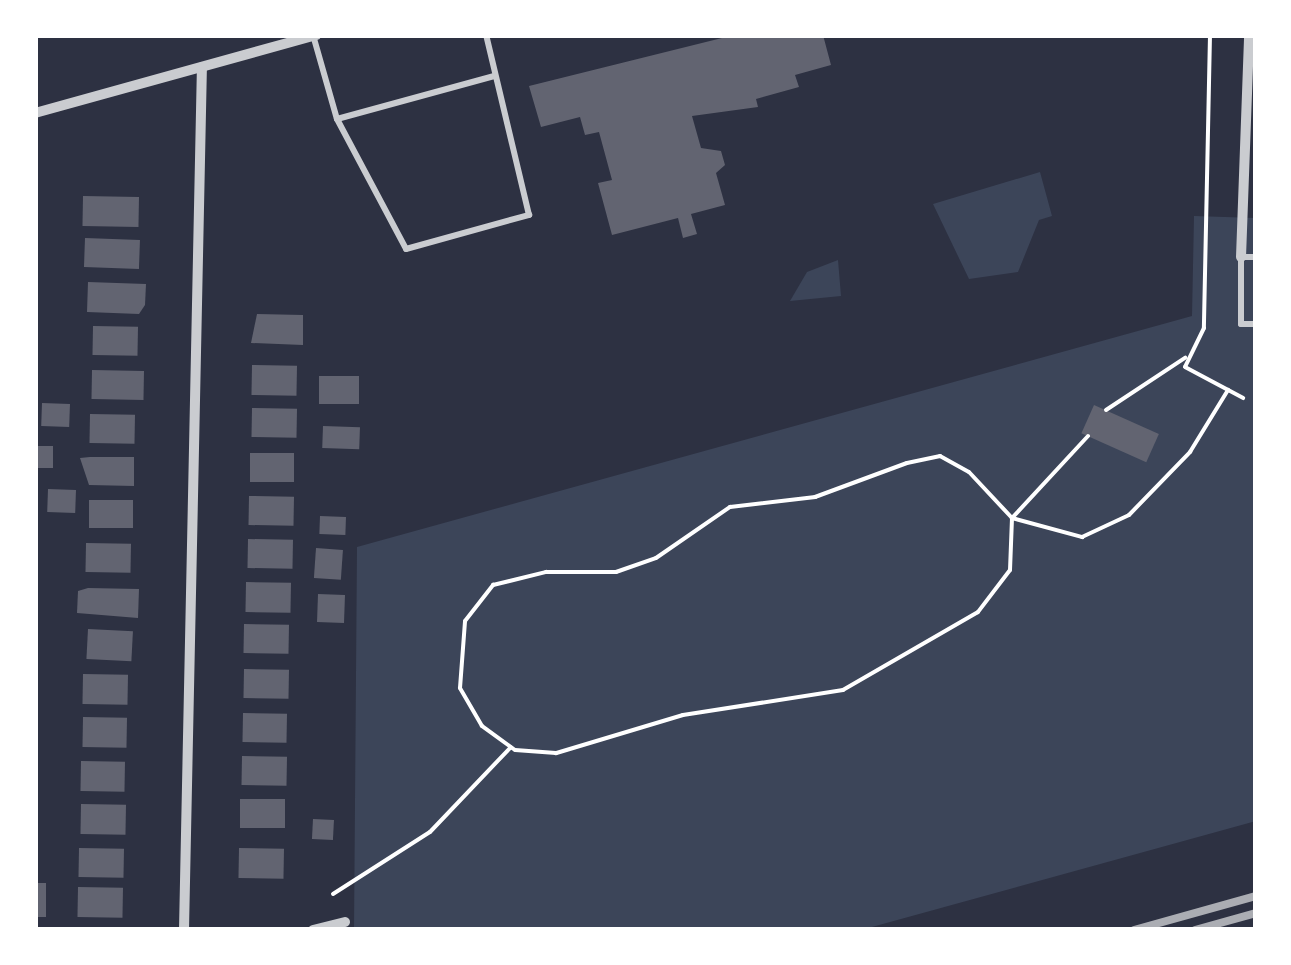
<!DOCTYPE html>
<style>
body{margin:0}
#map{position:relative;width:1291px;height:965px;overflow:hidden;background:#2d3142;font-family:Spectral,serif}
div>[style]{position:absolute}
.green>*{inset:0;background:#3c4559}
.building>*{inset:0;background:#626471;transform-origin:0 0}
.path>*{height:4px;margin:-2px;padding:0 2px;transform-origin:2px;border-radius:2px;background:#fff}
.service>*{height:6px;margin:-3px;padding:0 3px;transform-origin:3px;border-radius:3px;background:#caccd0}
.minor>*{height:10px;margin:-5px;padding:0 5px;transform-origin:5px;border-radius:5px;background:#caccd0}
.rail>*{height:8px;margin:-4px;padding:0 4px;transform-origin:4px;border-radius:4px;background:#abadb3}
span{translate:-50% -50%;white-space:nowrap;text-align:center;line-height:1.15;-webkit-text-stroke:8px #fff;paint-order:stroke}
.frame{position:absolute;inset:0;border:38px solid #fff;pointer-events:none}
</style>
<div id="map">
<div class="green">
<i style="clip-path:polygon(1040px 172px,1052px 216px,1039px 220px,1018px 272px,969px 279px,933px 204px)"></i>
<i style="clip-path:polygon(1194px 216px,1256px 218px,1256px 821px,861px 930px,354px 930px,357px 547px,1192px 316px)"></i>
<i style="clip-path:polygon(838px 260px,841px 296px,790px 301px,807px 272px)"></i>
</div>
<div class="building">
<i style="clip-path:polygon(734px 35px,823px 35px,831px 65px,795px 75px,799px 87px,756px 99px,758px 107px,692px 116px,701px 148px,721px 151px,725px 165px,716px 173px,725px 205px,691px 214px,697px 234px,683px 238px,678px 218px,612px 235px,598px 183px,612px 180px,599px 132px,585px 135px,580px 117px,541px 127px,529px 86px)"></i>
<i style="left:83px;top:196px;width:56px;height:30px;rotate:1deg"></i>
<i style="left:85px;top:238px;width:55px;height:29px;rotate:2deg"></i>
<i style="clip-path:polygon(88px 282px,146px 284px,145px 305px,139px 314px,87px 312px)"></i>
<i style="clip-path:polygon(257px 314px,303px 315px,303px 345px,251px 343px)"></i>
<i style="left:93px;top:326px;width:45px;height:29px;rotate:1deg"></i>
<i style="left:252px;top:365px;width:45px;height:30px;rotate:1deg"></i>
<i style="left:92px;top:370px;width:52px;height:29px;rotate:1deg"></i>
<i style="left:319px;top:376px;width:40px;height:28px"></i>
<i style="left:42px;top:403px;width:28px;height:23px;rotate:2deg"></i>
<i style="left:1094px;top:405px;width:71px;height:31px;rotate:24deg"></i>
<i style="left:252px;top:408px;width:45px;height:29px;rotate:1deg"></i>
<i style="left:90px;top:414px;width:45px;height:29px;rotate:1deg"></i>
<i style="left:323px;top:426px;width:37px;height:22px;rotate:2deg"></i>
<i style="left:35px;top:446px;width:18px;height:22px"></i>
<i style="left:250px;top:453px;width:44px;height:29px"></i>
<i style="clip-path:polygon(90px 457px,134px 457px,134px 486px,89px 485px,80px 458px)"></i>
<i style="left:48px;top:489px;width:28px;height:23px;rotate:2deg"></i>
<i style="left:249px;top:496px;width:45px;height:29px;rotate:1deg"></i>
<i style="left:89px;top:500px;width:44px;height:28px"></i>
<i style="left:320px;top:516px;width:26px;height:18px;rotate:2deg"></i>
<i style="left:248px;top:539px;width:45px;height:29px;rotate:1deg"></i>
<i style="left:86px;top:543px;width:45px;height:29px;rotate:1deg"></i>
<i style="left:316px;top:548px;width:27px;height:30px;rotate:4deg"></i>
<i style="left:246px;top:582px;width:45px;height:30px;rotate:1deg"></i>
<i style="clip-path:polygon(88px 588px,139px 589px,138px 618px,77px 613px,78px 591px)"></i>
<i style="left:318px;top:594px;width:27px;height:28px;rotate:2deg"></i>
<i style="left:244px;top:624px;width:45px;height:29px;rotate:1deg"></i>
<i style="left:88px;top:629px;width:45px;height:30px;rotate:3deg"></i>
<i style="left:244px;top:669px;width:45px;height:29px;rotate:1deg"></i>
<i style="left:83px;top:674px;width:45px;height:30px;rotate:1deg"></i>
<i style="left:243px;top:713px;width:44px;height:29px;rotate:1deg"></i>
<i style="left:83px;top:717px;width:44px;height:30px;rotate:1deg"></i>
<i style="left:242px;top:756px;width:45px;height:29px;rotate:1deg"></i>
<i style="left:81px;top:761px;width:44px;height:30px;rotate:1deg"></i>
<i style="left:240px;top:799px;width:45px;height:29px"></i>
<i style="left:81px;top:804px;width:45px;height:30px;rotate:1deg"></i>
<i style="left:313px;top:819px;width:21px;height:20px;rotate:3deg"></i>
<i style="left:79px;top:848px;width:45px;height:29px;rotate:1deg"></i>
<i style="left:239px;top:848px;width:45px;height:30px;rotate:1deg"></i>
<i style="left:35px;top:883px;width:11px;height:34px"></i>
<i style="left:78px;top:887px;width:45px;height:30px;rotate:1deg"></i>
</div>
<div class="path">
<i style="left:1210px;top:35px;width:293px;rotate:91.2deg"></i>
<i style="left:1204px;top:328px;width:43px;rotate:116deg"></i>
<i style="left:1185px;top:367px;width:66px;rotate:28.1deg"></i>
<i style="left:1106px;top:410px;width:95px;rotate:-33.4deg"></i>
<i style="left:1088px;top:436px;width:112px;rotate:132.8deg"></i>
<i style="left:1012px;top:518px;width:52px;rotate:92.2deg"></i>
<i style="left:1010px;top:570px;width:53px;rotate:127.3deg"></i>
<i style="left:978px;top:612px;width:156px;rotate:150deg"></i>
<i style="left:843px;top:690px;width:162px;rotate:171.1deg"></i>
<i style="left:683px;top:715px;width:133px;rotate:163.3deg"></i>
<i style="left:556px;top:753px;width:41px;rotate:-175.8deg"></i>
<i style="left:515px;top:750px;width:41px;rotate:-144deg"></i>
<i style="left:482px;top:726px;width:44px;rotate:-120.1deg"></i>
<i style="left:460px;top:688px;width:67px;rotate:-85.7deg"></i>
<i style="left:465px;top:621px;width:46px;rotate:-52.1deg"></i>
<i style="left:493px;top:585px;width:55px;rotate:-13.8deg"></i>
<i style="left:546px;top:572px;width:70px"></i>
<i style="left:616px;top:572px;width:42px;rotate:-19.3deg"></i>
<i style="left:656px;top:558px;width:90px;rotate:-34.6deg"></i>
<i style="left:730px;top:507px;width:86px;rotate:-6.7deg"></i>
<i style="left:815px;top:497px;width:98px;rotate:-20.3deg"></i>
<i style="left:907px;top:463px;width:34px;rotate:-12deg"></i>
<i style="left:940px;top:456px;width:33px;rotate:29deg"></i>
<i style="left:969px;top:472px;width:63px;rotate:46.9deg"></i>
<i style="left:1012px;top:518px;width:73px;rotate:15.2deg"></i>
<i style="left:1082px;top:537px;width:52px;rotate:-25.1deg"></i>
<i style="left:1129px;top:515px;width:88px;rotate:-45.9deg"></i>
<i style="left:1190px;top:452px;width:73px;rotate:-58.5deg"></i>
<i style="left:333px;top:894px;width:115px;rotate:-32.6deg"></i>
<i style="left:430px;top:832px;width:117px;rotate:-46.4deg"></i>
</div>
<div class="service">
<i style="left:313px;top:35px;width:87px;rotate:74.1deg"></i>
<i style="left:337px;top:119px;width:147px;rotate:62deg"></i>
<i style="left:406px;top:249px;width:128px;rotate:-15.5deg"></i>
<i style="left:529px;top:215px;width:185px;rotate:-103.4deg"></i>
<i style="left:337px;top:119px;width:163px;rotate:-15.3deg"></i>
<i style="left:1256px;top:257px;width:15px;rotate:180deg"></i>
<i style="left:1241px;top:257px;width:67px;rotate:90deg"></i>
<i style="left:1241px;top:324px;width:15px"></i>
</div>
<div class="minor">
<i style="left:35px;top:113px;width:292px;rotate:-15.5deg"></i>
<i style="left:1241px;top:257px;width:222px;rotate:-87.9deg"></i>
<i style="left:184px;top:930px;width:863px;rotate:-88.81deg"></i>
<i style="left:313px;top:930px;width:33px;rotate:-14deg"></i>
</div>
<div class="rail">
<i style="left:1134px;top:930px;width:127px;rotate:-15.6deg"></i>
<i style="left:1195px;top:930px;width:63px;rotate:-15.6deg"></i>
</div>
<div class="frame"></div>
</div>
